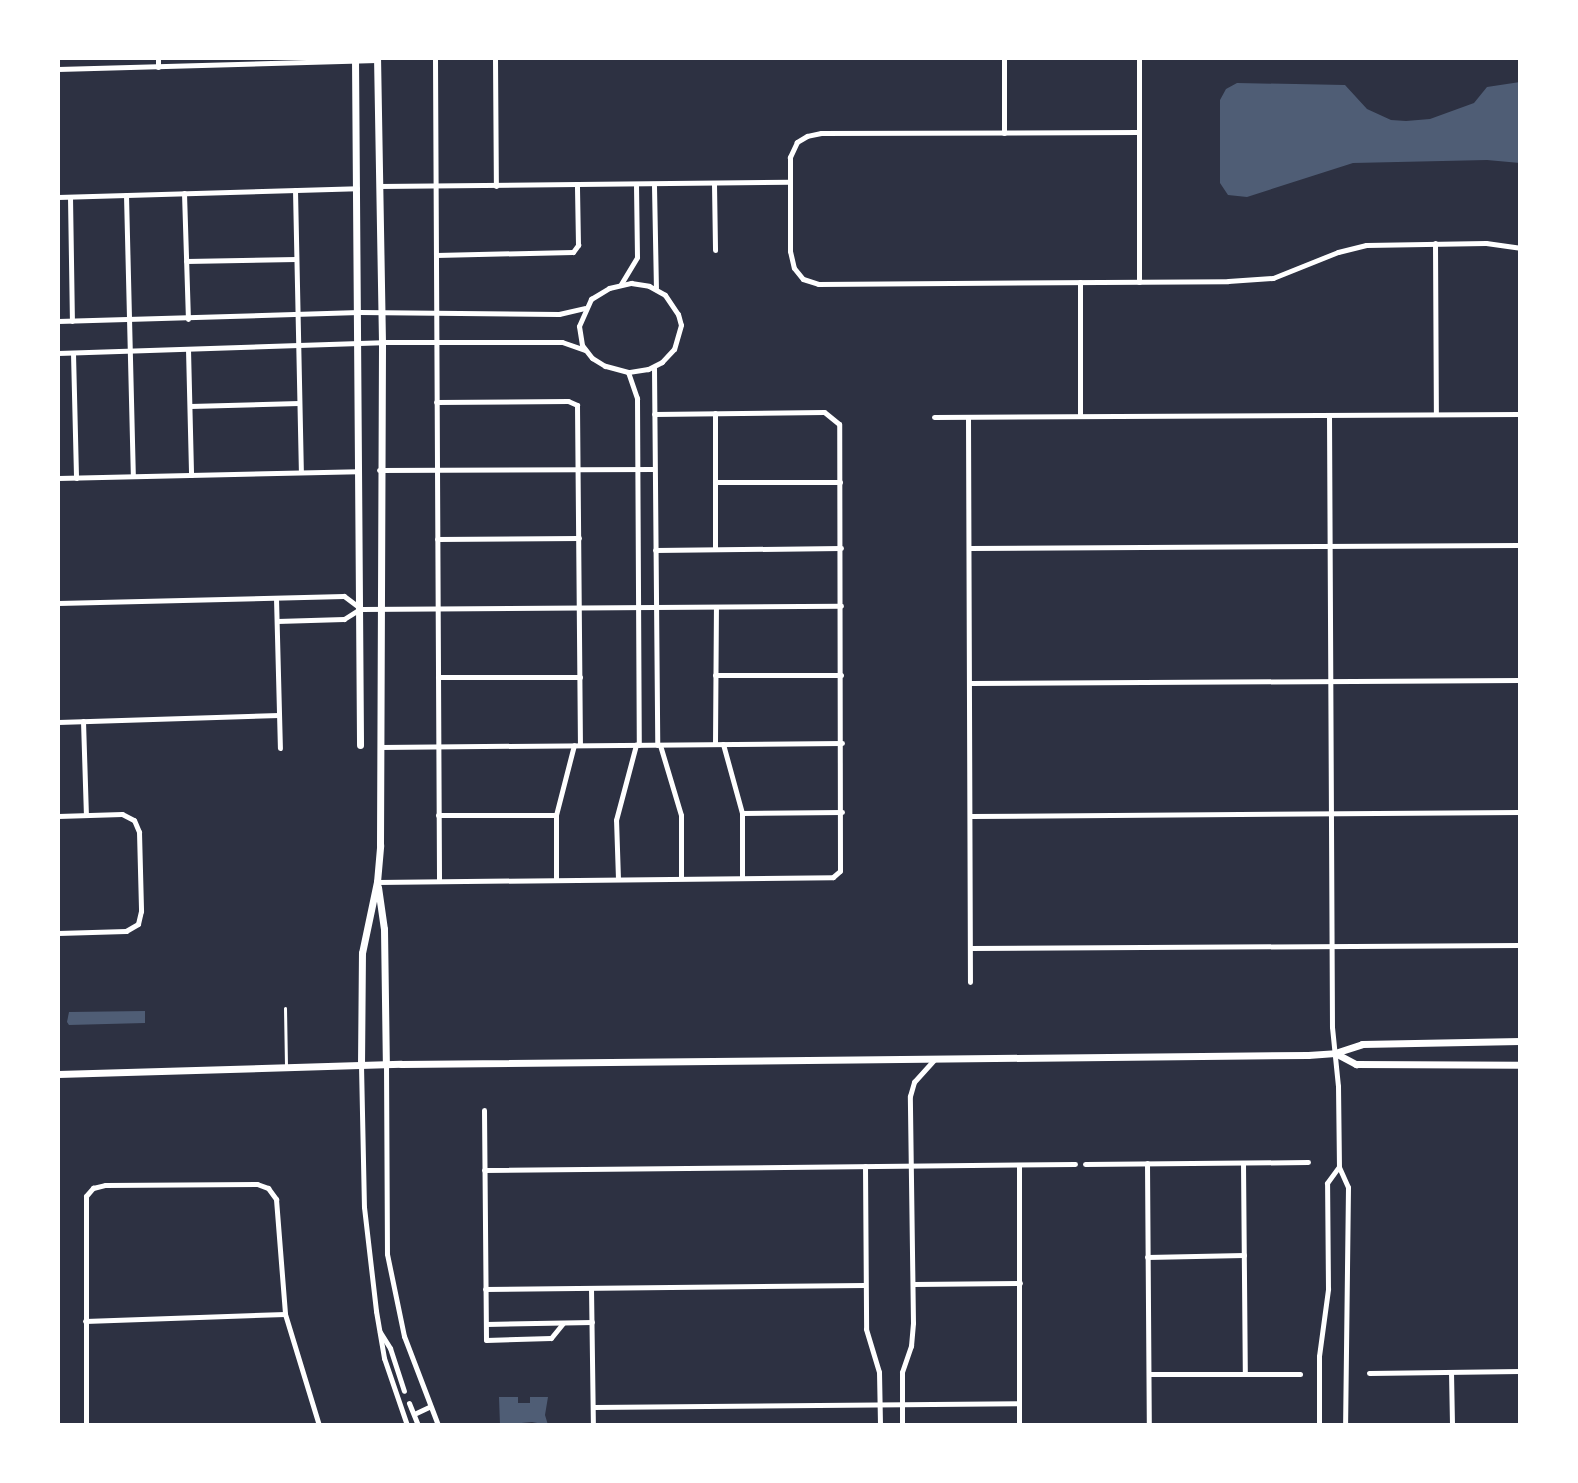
<!DOCTYPE html>
<style>
body{margin:0}
#map{position:relative;width:1578px;height:1483px;overflow:hidden;background:#2d3142;font-family:"Public Sans",sans-serif}
div>[style]{position:absolute}
.water>*{inset:0;background:#4f5d75}
.service>*{height:3px;margin:-1.5px;padding:0 1.5px;transform-origin:1.5px;border-radius:1.5px;background:#fff}
.minor>*{height:5px;margin:-2.5px;padding:0 2.5px;transform-origin:2.5px;border-radius:2.5px;background:#fff}
.tertiary>*{height:7px;margin:-3.5px;padding:0 3.5px;transform-origin:3.5px;border-radius:3.5px;background:#fff}
span{translate:-50% -50%;white-space:nowrap;text-align:center;line-height:1.15;-webkit-text-stroke:7px #fff;paint-order:stroke}
.frame{position:absolute;inset:0;border:60px solid #fff;pointer-events:none}
</style>
<div id="map">
<div class="water">
<i style="clip-path:polygon(1520px 82px,1520px 163px,1487px 160px,1353px 163px,1247px 197px,1228px 195px,1220px 183px,1220px 100px,1226px 89px,1237px 83px,1345px 85px,1367px 109px,1391px 120px,1406px 121px,1430px 119px,1474px 103px,1487px 87px)"></i>
<i style="clip-path:polygon(145px 1011px,145px 1023px,69px 1025px,67px 1022px,69px 1012px)"></i>
<i style="clip-path:polygon(499px 1397px,518px 1397px,518px 1403px,530px 1403px,530px 1397px,548px 1397px,545px 1415px,548px 1425px,532px 1422px,500px 1425px)"></i>
</div>
<div class="service">
<i style="left:285px;top:1008px;width:57px;rotate:89deg"></i>
</div>
<div class="minor">
<i style="left:158px;top:58px;width:9px;rotate:90deg"></i>
<i style="left:435px;top:58px;width:823px;rotate:89.72deg"></i>
<i style="left:495px;top:58px;width:128px;rotate:89.6deg"></i>
<i style="left:1004px;top:58px;width:75px;rotate:90deg"></i>
<i style="left:1139px;top:58px;width:224px;rotate:90deg"></i>
<i style="left:58px;top:69px;width:319px;rotate:-1.6deg"></i>
<i style="left:1139px;top:132px;width:318px;rotate:179.8deg"></i>
<i style="left:821px;top:133px;width:14px;rotate:168deg"></i>
<i style="left:807px;top:136px;width:12px;rotate:149deg"></i>
<i style="left:797px;top:142px;width:17px;rotate:115deg"></i>
<i style="left:790px;top:157px;width:94px;rotate:90deg"></i>
<i style="left:790px;top:251px;width:17px;rotate:77deg"></i>
<i style="left:794px;top:268px;width:14px;rotate:51deg"></i>
<i style="left:803px;top:279px;width:16px;rotate:18deg"></i>
<i style="left:818px;top:284px;width:410px;rotate:-0.4deg"></i>
<i style="left:1228px;top:281px;width:45px;rotate:-3.8deg"></i>
<i style="left:1273px;top:278px;width:70px;rotate:-21.8deg"></i>
<i style="left:1338px;top:252px;width:29px;rotate:-14deg"></i>
<i style="left:1366px;top:245px;width:120px;rotate:-1deg"></i>
<i style="left:1486px;top:243px;width:34px;rotate:8deg"></i>
<i style="left:714px;top:184px;width:66px;rotate:89.1deg"></i>
<i style="left:379px;top:186px;width:411px;rotate:-0.6deg"></i>
<i style="left:654px;top:186px;width:102px;rotate:88.9deg"></i>
<i style="left:295px;top:190px;width:282px;rotate:88.8deg"></i>
<i style="left:184px;top:193px;width:126px;rotate:88.2deg"></i>
<i style="left:126px;top:195px;width:281px;rotate:88.6deg"></i>
<i style="left:58px;top:197px;width:299px;rotate:-1.7deg"></i>
<i style="left:70px;top:197px;width:124px;rotate:89.1deg"></i>
<i style="left:1435px;top:243px;width:171px;rotate:89.7deg"></i>
<i style="left:436px;top:255px;width:137px;rotate:-1.3deg"></i>
<i style="left:573px;top:252px;width:9px;rotate:-54deg"></i>
<i style="left:578px;top:245px;width:60px;rotate:-91deg"></i>
<i style="left:186px;top:261px;width:110px;rotate:-1deg"></i>
<i style="left:1080px;top:282px;width:134px;rotate:90deg"></i>
<i style="left:631px;top:283px;width:18px;rotate:9deg"></i>
<i style="left:649px;top:286px;width:18px;rotate:29deg"></i>
<i style="left:665px;top:295px;width:23px;rotate:56deg"></i>
<i style="left:678px;top:314px;width:11px;rotate:75deg"></i>
<i style="left:681px;top:325px;width:25px;rotate:106deg"></i>
<i style="left:674px;top:349px;width:18px;rotate:133deg"></i>
<i style="left:662px;top:362px;width:16px;rotate:153deg"></i>
<i style="left:648px;top:369px;width:20px;rotate:171deg"></i>
<i style="left:628px;top:372px;width:24px;rotate:-165deg"></i>
<i style="left:605px;top:366px;width:15px;rotate:-148deg"></i>
<i style="left:592px;top:358px;width:16px;rotate:-128deg"></i>
<i style="left:582px;top:345px;width:19px;rotate:-99deg"></i>
<i style="left:579px;top:326px;width:30px;rotate:-66deg"></i>
<i style="left:591px;top:299px;width:21px;rotate:-31deg"></i>
<i style="left:609px;top:288px;width:23px;rotate:-13deg"></i>
<i style="left:621px;top:284px;width:31px;rotate:-59deg"></i>
<i style="left:637px;top:257px;width:71px;rotate:-90.8deg"></i>
<i style="left:58px;top:321px;width:301px;rotate:-1.7deg"></i>
<i style="left:359px;top:312px;width:200px;rotate:0.6deg"></i>
<i style="left:559px;top:314px;width:26px;rotate:-13deg"></i>
<i style="left:188px;top:349px;width:126px;rotate:88.6deg"></i>
<i style="left:58px;top:353px;width:324px;rotate:-1.9deg"></i>
<i style="left:382px;top:342px;width:180px"></i>
<i style="left:562px;top:342px;width:24px;rotate:19deg"></i>
<i style="left:73px;top:353px;width:125px;rotate:88.6deg"></i>
<i style="left:654px;top:368px;width:377px;rotate:89.5deg"></i>
<i style="left:628px;top:372px;width:28px;rotate:71deg"></i>
<i style="left:637px;top:398px;width:347px;rotate:89.7deg"></i>
<i style="left:436px;top:402px;width:132px;rotate:-0.4deg"></i>
<i style="left:568px;top:401px;width:10px;rotate:24deg"></i>
<i style="left:577px;top:405px;width:340px;rotate:89.5deg"></i>
<i style="left:190px;top:406px;width:109px;rotate:-1.6deg"></i>
<i style="left:1329px;top:415px;width:612px;rotate:89.72deg"></i>
<i style="left:1332px;top:1027px;width:59px;rotate:84.2deg"></i>
<i style="left:1338px;top:1086px;width:81px;rotate:89.3deg"></i>
<i style="left:1339px;top:1167px;width:22px;rotate:66deg"></i>
<i style="left:1348px;top:1187px;width:238px;rotate:90.7deg"></i>
<i style="left:934px;top:417px;width:586px;rotate:-0.29deg"></i>
<i style="left:968px;top:417px;width:565px;rotate:89.8deg"></i>
<i style="left:379px;top:470px;width:275px;rotate:-0.2deg"></i>
<i style="left:58px;top:478px;width:300px;rotate:-1.3deg"></i>
<i style="left:715px;top:482px;width:125px"></i>
<i style="left:437px;top:539px;width:142px;rotate:-0.4deg"></i>
<i style="left:969px;top:548px;width:551px;rotate:-0.31deg"></i>
<i style="left:715px;top:549px;width:136px;rotate:-90deg"></i>
<i style="left:655px;top:550px;width:186px;rotate:-0.6deg"></i>
<i style="left:276px;top:598px;width:150px;rotate:88.5deg"></i>
<i style="left:58px;top:603px;width:286px;rotate:-1.4deg"></i>
<i style="left:344px;top:596px;width:20px;rotate:37deg"></i>
<i style="left:361px;top:609px;width:480px;rotate:-0.4deg"></i>
<i style="left:277px;top:621px;width:67px;rotate:-1.7deg"></i>
<i style="left:344px;top:619px;width:19px;rotate:-32deg"></i>
<i style="left:715px;top:675px;width:126px"></i>
<i style="left:438px;top:677px;width:142px"></i>
<i style="left:970px;top:683px;width:550px;rotate:-0.31deg"></i>
<i style="left:83px;top:721px;width:94px;rotate:88.2deg"></i>
<i style="left:58px;top:722px;width:221px;rotate:-1.8deg"></i>
<i style="left:715px;top:744px;width:137px;rotate:-89.6deg"></i>
<i style="left:723px;top:744px;width:72px;rotate:74.6deg"></i>
<i style="left:742px;top:813px;width:65px;rotate:90deg"></i>
<i style="left:660px;top:745px;width:73px;rotate:73.3deg"></i>
<i style="left:681px;top:815px;width:63px;rotate:90deg"></i>
<i style="left:380px;top:747px;width:462px;rotate:-0.5deg"></i>
<i style="left:742px;top:813px;width:100px;rotate:-0.6deg"></i>
<i style="left:438px;top:815px;width:118px"></i>
<i style="left:58px;top:816px;width:64px;rotate:-1.8deg"></i>
<i style="left:122px;top:814px;width:13px;rotate:27deg"></i>
<i style="left:134px;top:820px;width:13px;rotate:67deg"></i>
<i style="left:139px;top:832px;width:79px;rotate:88.5deg"></i>
<i style="left:141px;top:911px;width:13px;rotate:103deg"></i>
<i style="left:138px;top:924px;width:14px;rotate:150deg"></i>
<i style="left:126px;top:931px;width:68px;rotate:178.3deg"></i>
<i style="left:970px;top:816px;width:550px;rotate:-0.42deg"></i>
<i style="left:556px;top:879px;width:64px;rotate:-90deg"></i>
<i style="left:556px;top:815px;width:72px;rotate:-75.6deg"></i>
<i style="left:618px;top:879px;width:59px;rotate:-91.9deg"></i>
<i style="left:616px;top:820px;width:78px;rotate:-75.1deg"></i>
<i style="left:377px;top:882px;width:456px;rotate:-0.6deg"></i>
<i style="left:833px;top:877px;width:9px;rotate:-41deg"></i>
<i style="left:840px;top:871px;width:447px;rotate:-90.1deg"></i>
<i style="left:839px;top:424px;width:19px;rotate:-141deg"></i>
<i style="left:824px;top:412px;width:170px;rotate:179.3deg"></i>
<i style="left:970px;top:948px;width:550px;rotate:-0.31deg"></i>
<i style="left:386px;top:1064px;width:190px;rotate:89.7deg"></i>
<i style="left:387px;top:1254px;width:84px;rotate:78.3deg"></i>
<i style="left:404px;top:1336px;width:95px;rotate:69.1deg"></i>
<i style="left:361px;top:1065px;width:142px;rotate:88.8deg"></i>
<i style="left:364px;top:1207px;width:105px;rotate:83.4deg"></i>
<i style="left:376px;top:1311px;width:48px;rotate:80.3deg"></i>
<i style="left:384px;top:1358px;width:71px;rotate:71.1deg"></i>
<i style="left:484px;top:1110px;width:230px;rotate:89.5deg"></i>
<i style="left:486px;top:1340px;width:65px;rotate:-1.8deg"></i>
<i style="left:551px;top:1338px;width:19px;rotate:-51deg"></i>
<i style="left:1147px;top:1163px;width:262px;rotate:89.6deg"></i>
<i style="left:1243px;top:1163px;width:211px;rotate:89.5deg"></i>
<i style="left:1085px;top:1164px;width:223px;rotate:-0.5deg"></i>
<i style="left:1019px;top:1165px;width:260px;rotate:90deg"></i>
<i style="left:865px;top:1166px;width:163px;rotate:89.6deg"></i>
<i style="left:866px;top:1329px;width:45px;rotate:73.2deg"></i>
<i style="left:879px;top:1372px;width:53px;rotate:88.9deg"></i>
<i style="left:484px;top:1170px;width:591px;rotate:-0.58deg"></i>
<i style="left:1147px;top:1257px;width:97px;rotate:-1.2deg"></i>
<i style="left:913px;top:1284px;width:107px;rotate:-0.5deg"></i>
<i style="left:591px;top:1288px;width:137px;rotate:89.2deg"></i>
<i style="left:485px;top:1289px;width:380px;rotate:-0.6deg"></i>
<i style="left:85px;top:1321px;width:200px;rotate:-2deg"></i>
<i style="left:486px;top:1324px;width:106px;rotate:-1.1deg"></i>
<i style="left:380px;top:1332px;width:19px;rotate:58deg"></i>
<i style="left:390px;top:1348px;width:45px;rotate:72deg"></i>
<i style="left:1451px;top:1372px;width:53px;rotate:88.9deg"></i>
<i style="left:1369px;top:1373px;width:151px;rotate:-0.8deg"></i>
<i style="left:1149px;top:1374px;width:151px"></i>
<i style="left:409px;top:1403px;width:24px;rotate:68deg"></i>
<i style="left:593px;top:1407px;width:426px;rotate:-0.5deg"></i>
<i style="left:414px;top:1414px;width:17px;rotate:-25deg"></i>
<i style="left:86px;top:1425px;width:229px;rotate:-90deg"></i>
<i style="left:86px;top:1196px;width:11px;rotate:-49deg"></i>
<i style="left:93px;top:1188px;width:12px;rotate:-14deg"></i>
<i style="left:105px;top:1185px;width:152px;rotate:-0.4deg"></i>
<i style="left:257px;top:1184px;width:12px;rotate:20deg"></i>
<i style="left:268px;top:1188px;width:14px;rotate:54deg"></i>
<i style="left:276px;top:1199px;width:115px;rotate:85.5deg"></i>
<i style="left:285px;top:1314px;width:116px;rotate:73deg"></i>
<i style="left:902px;top:1425px;width:53px;rotate:-90deg"></i>
<i style="left:902px;top:1372px;width:28px;rotate:-71deg"></i>
<i style="left:911px;top:1346px;width:23px;rotate:-85deg"></i>
<i style="left:913px;top:1323px;width:227px;rotate:-90.8deg"></i>
<i style="left:910px;top:1096px;width:15px;rotate:-74deg"></i>
<i style="left:914px;top:1082px;width:30px;rotate:-48deg"></i>
<i style="left:1319px;top:1425px;width:69px;rotate:-90deg"></i>
<i style="left:1319px;top:1356px;width:68px;rotate:-82.3deg"></i>
<i style="left:1328px;top:1289px;width:106px;rotate:-90.5deg"></i>
<i style="left:1327px;top:1183px;width:19px;rotate:-54deg"></i>
</div>
<div class="tertiary">
<i style="left:355px;top:58px;width:687px;rotate:89.58deg"></i>
<i style="left:378px;top:887px;width:42px;rotate:81.9deg"></i>
<i style="left:384px;top:929px;width:135px;rotate:89.2deg"></i>
<i style="left:1335px;top:1053px;width:24px;rotate:28deg"></i>
<i style="left:1356px;top:1064px;width:164px;rotate:0.3deg"></i>
<i style="left:361px;top:1065px;width:112px;rotate:-89.5deg"></i>
<i style="left:362px;top:953px;width:73px;rotate:-78.1deg"></i>
<i style="left:377px;top:882px;width:37px;rotate:-85deg"></i>
<i style="left:380px;top:845px;width:503px;rotate:-89.77deg"></i>
<i style="left:382px;top:342px;width:284px;rotate:-91deg"></i>
<i style="left:58px;top:1074px;width:343px;rotate:-1.7deg"></i>
<i style="left:401px;top:1064px;width:907px;rotate:-0.57deg"></i>
<i style="left:1308px;top:1055px;width:27px;rotate:-4deg"></i>
<i style="left:1335px;top:1053px;width:28px;rotate:-18deg"></i>
<i style="left:1362px;top:1044px;width:158px;rotate:-1.1deg"></i>
</div>
<div class="frame"></div>
</div>
